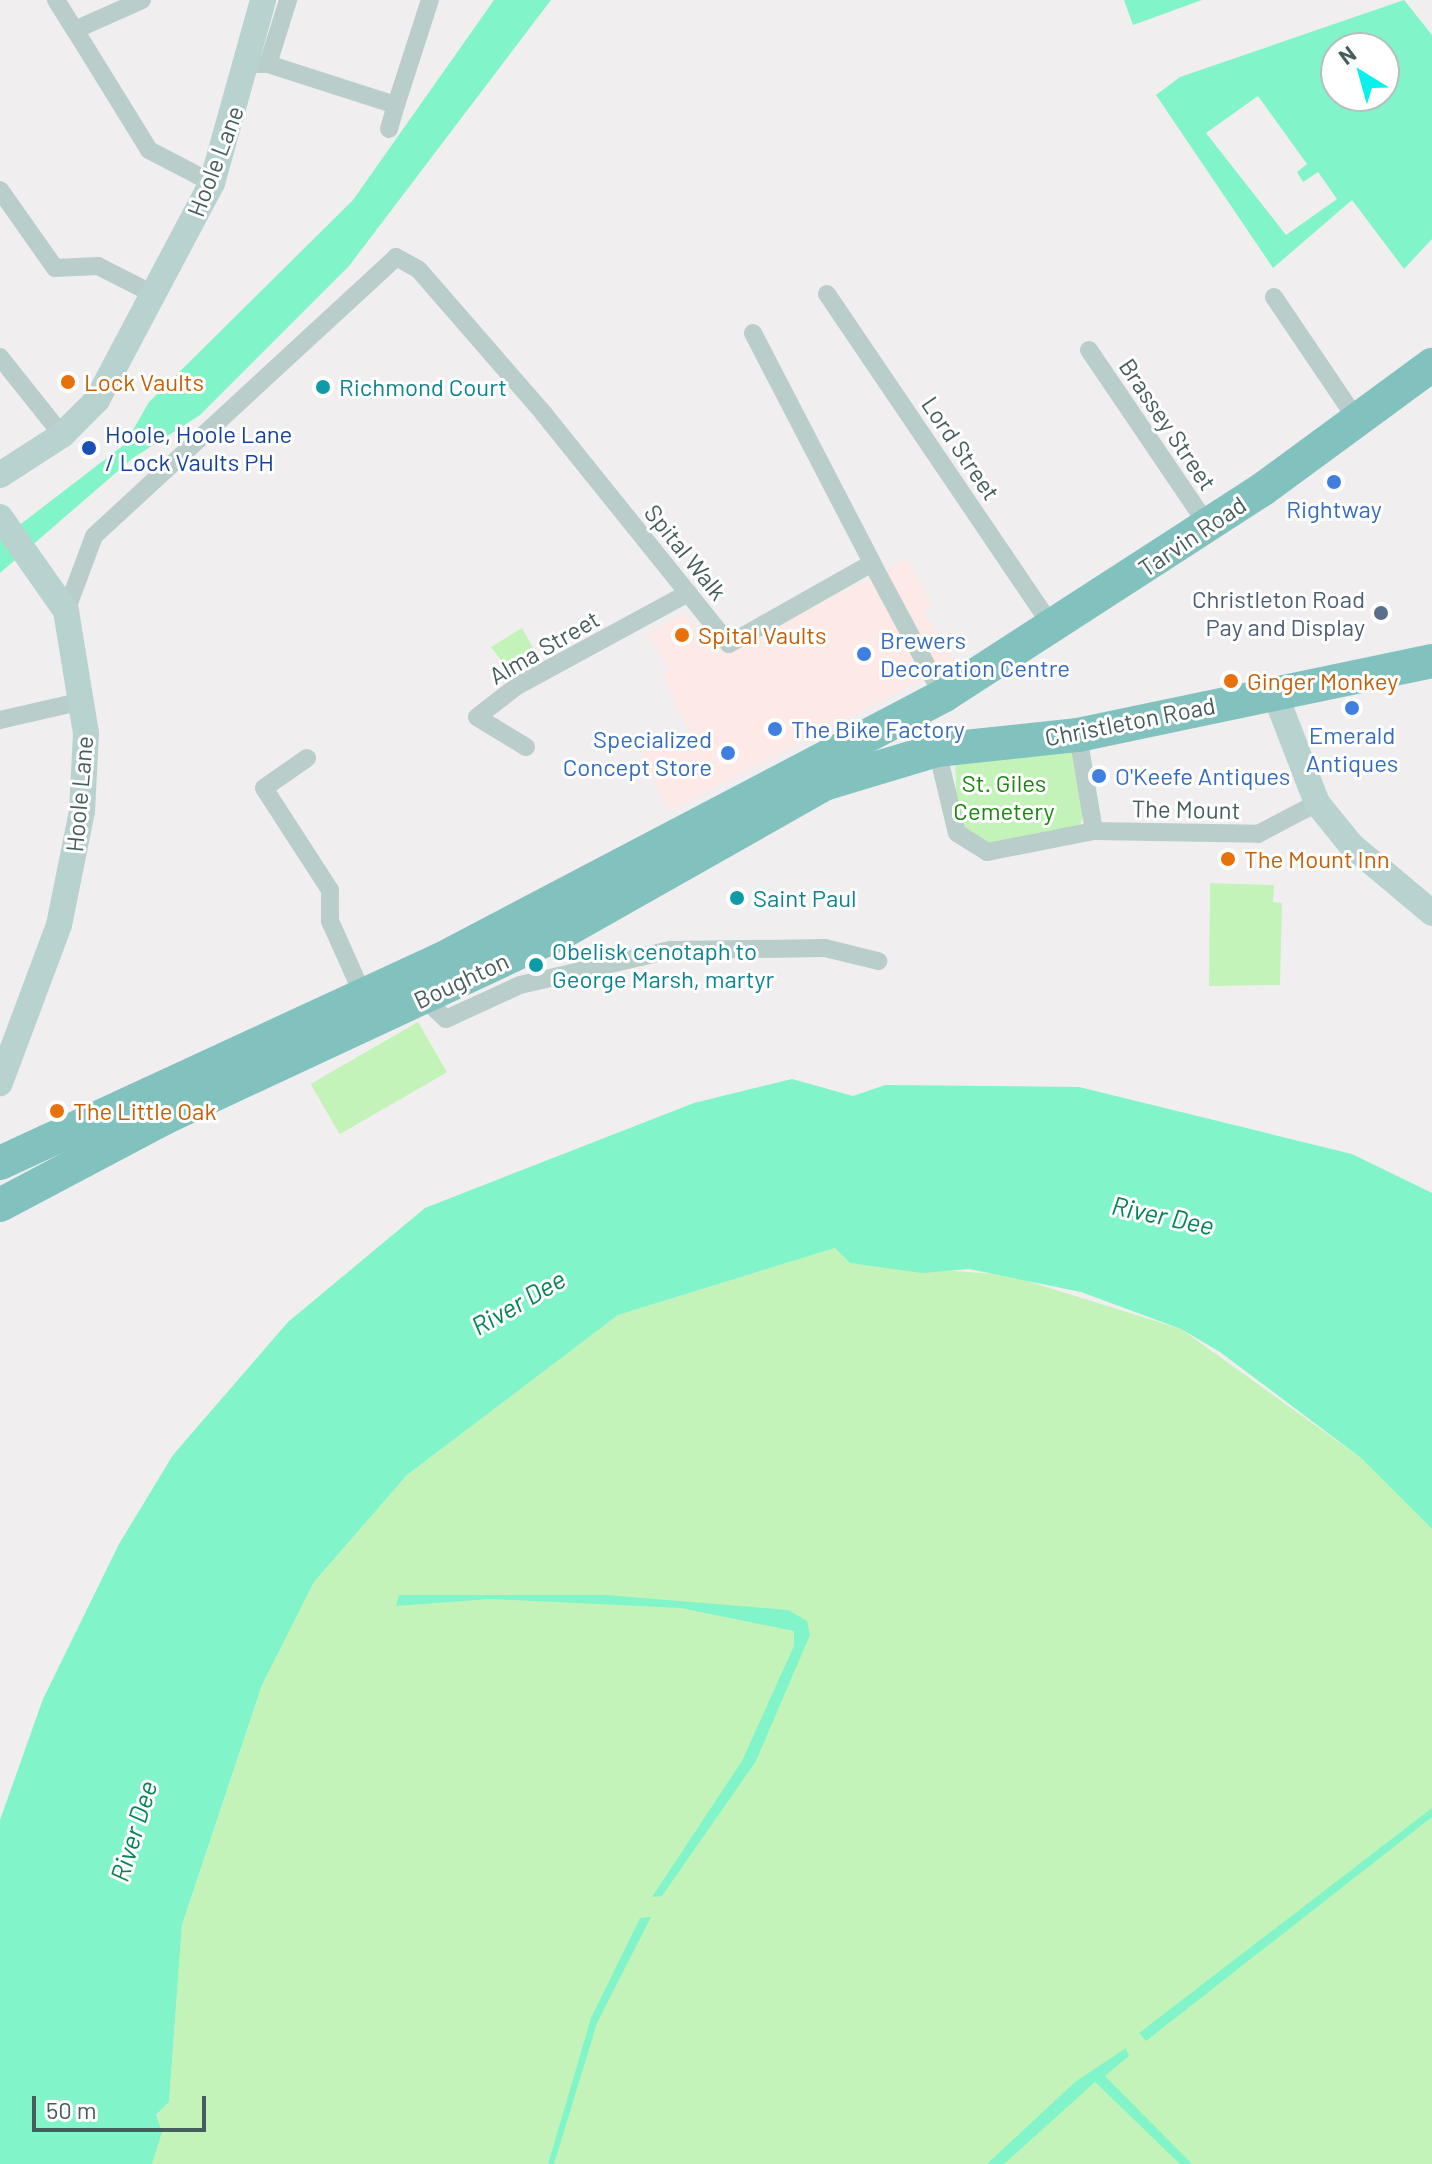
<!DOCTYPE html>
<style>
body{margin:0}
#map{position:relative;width:1432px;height:2164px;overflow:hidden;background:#f1eef0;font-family:Barlow,sans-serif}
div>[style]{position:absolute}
.commercial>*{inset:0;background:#fde9e6}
.green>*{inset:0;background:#c4f3b9;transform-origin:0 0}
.water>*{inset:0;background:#82f4c9}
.street>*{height:18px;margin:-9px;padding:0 9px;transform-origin:9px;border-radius:9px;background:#b9cdcb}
.secondary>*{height:26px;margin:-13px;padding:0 13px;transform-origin:13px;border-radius:13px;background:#b8d2d0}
.highway>*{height:34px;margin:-17px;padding:0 17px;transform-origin:17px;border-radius:17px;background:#82c2be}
.dots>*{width:22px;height:22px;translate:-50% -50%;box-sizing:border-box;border:4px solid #fff;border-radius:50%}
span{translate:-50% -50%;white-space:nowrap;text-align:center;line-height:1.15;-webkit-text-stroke:6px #fff;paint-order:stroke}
.street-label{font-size:24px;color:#455e5b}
.food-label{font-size:24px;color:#c56008}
.left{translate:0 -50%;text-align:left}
.culture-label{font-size:24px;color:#0d838f}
.transit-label{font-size:24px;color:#164399}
.shop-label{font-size:24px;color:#366cbe}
.right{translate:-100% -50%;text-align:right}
.service-label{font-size:24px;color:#4e5e75}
.park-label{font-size:24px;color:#19860f}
.water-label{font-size:26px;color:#058455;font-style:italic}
.north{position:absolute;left:1320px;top:32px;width:80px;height:80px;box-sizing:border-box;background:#fff;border:2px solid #b5bfbd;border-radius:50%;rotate:323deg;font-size:22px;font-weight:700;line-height:32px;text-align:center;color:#455e5b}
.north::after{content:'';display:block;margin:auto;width:28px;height:36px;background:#09f1ec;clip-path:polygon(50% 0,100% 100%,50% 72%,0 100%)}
.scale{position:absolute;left:32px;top:2096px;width:174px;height:36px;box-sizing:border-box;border:4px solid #455e5b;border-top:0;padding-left:10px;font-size:24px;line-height:28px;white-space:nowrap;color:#455e5b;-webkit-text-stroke:6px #fff;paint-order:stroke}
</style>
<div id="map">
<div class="commercial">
<i style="clip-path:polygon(907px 560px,932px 607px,923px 612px,956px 662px,668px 811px,642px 752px,689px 731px,662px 674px,670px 668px,647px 634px,684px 614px,709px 645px,729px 650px)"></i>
</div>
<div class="green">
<i style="clip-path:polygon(522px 628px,538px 657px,510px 672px,491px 647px)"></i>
<i style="clip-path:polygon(1071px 746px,1084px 814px,1079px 828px,997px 845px,974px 839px,957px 817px,955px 754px)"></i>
<i style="clip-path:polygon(1210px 883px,1274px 885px,1273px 902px,1282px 903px,1280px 985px,1209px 986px)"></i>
<i style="left:418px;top:1022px;width:58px;height:124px;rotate:60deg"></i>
<i style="clip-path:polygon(835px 1248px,850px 1263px,1008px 1275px,1181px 1329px,1361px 1458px,1432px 1529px,1432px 2164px,152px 2164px,156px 2116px,169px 2102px,182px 1925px,262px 1685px,314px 1582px,407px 1475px,618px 1315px)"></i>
</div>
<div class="water">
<i style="clip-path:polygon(494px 0,551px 0,349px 266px,200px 415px,133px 458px,0 573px,0 540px,125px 444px,149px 402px,353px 200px)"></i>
<i style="clip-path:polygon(1124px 0,1202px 0,1133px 25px)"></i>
<i style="clip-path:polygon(evenodd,1404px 0,1432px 35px,1432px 239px,1404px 269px,1352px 200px,1273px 268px,1156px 95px,1180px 77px,1404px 0,1336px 48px,1384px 48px,1384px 96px,1336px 96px,1336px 48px,1404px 0,1258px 96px,1307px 164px,1297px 172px,1303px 182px,1318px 172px,1337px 199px,1286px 235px,1206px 133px,1258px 96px)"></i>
<i style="clip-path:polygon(792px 1079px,853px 1096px,885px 1085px,1079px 1087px,1352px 1154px,1432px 1193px,1432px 1529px,1361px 1458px,1220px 1352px,1181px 1329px,1081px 1292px,969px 1269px,922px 1273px,850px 1263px,835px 1248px,618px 1315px,407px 1475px,314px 1582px,262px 1685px,182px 1925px,169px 2102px,156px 2115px,162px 2132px,152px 2164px,0 2164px,0 1820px,43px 1699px,119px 1544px,173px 1455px,288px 1322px,425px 1208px,694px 1103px)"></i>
<i style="clip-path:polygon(399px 1595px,606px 1595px,788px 1610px,807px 1621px,810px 1635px,756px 1761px,662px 1896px,652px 1897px,742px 1761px,794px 1646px,794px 1631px,681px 1608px,490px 1599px,396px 1606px)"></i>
<i style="clip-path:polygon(1432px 1808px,1432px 1817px,1146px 2041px,1139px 2033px)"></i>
<i style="clip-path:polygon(651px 1917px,597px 2023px,554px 2164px,548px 2164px,591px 2018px,640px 1918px)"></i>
<i style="clip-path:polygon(1126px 2048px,1129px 2056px,1105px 2076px,1192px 2164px,1180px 2164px,1095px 2082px,1004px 2164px,987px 2164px,1075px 2082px)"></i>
</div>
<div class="street">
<i style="left:56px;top:0;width:36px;rotate:58deg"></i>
<i style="left:142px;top:0;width:73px;rotate:155.9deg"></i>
<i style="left:75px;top:30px;width:141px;rotate:58.3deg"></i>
<i style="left:149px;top:150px;width:71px;rotate:27.6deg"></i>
<i style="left:257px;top:64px;width:11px"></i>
<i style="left:268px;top:64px;width:67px;rotate:-72.6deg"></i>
<i style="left:268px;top:64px;width:134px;rotate:17.8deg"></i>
<i style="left:396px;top:105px;width:110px;rotate:-72.1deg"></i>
<i style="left:389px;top:129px;width:25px;rotate:-74deg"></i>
<i style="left:0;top:190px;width:95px;rotate:54.8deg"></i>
<i style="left:55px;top:268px;width:43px;rotate:-2.7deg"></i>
<i style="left:98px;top:266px;width:64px;rotate:27deg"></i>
<i style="left:827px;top:294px;width:405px;rotate:55.9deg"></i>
<i style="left:1274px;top:297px;width:152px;rotate:56deg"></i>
<i style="left:753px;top:333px;width:259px;rotate:62.6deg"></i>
<i style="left:1089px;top:350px;width:212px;rotate:55.9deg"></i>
<i style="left:0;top:357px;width:100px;rotate:51.5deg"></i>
<i style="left:66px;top:611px;width:80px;rotate:-69.5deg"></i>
<i style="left:94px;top:536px;width:411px;rotate:-42.7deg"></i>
<i style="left:396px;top:257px;width:26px;rotate:29deg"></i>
<i style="left:419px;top:270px;width:191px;rotate:49deg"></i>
<i style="left:544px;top:414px;width:295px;rotate:51.2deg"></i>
<i style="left:729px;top:644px;width:164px;rotate:-29.5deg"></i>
<i style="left:872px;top:563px;width:151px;rotate:61.9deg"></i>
<i style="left:0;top:720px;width:85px;rotate:-12.9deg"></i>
<i style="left:526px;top:747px;width:57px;rotate:-148.5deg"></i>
<i style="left:477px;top:717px;width:51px;rotate:-37.8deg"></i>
<i style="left:517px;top:686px;width:195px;rotate:-28.5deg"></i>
<i style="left:937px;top:750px;width:85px;rotate:76.5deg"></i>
<i style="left:957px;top:833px;width:36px;rotate:32deg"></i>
<i style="left:987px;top:852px;width:109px;rotate:-11.1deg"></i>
<i style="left:1094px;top:831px;width:97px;rotate:-99.5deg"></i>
<i style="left:307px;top:758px;width:52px;rotate:145.1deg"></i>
<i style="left:264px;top:788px;width:121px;rotate:57.1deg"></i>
<i style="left:330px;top:890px;width:31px;rotate:90deg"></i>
<i style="left:330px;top:921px;width:83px;rotate:65.9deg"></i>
<i style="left:1094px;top:831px;width:164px;rotate:1deg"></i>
<i style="left:1258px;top:834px;width:67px;rotate:-27.7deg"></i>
<i style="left:424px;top:998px;width:30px;rotate:44deg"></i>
<i style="left:446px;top:1019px;width:81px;rotate:-24.7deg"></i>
<i style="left:520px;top:985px;width:155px;rotate:-13.1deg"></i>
<i style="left:671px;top:950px;width:154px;rotate:-0.7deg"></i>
<i style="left:825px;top:948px;width:55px;rotate:13.8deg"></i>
</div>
<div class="secondary">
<i style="left:0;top:475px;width:74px;rotate:-32.8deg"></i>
<i style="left:62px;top:435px;width:49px;rotate:-45deg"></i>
<i style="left:97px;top:400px;width:246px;rotate:-62.1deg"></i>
<i style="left:212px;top:183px;width:190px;rotate:-74.4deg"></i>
<i style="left:0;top:517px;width:115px;rotate:54.9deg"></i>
<i style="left:66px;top:611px;width:124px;rotate:80.7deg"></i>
<i style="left:86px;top:733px;width:78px;rotate:92.9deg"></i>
<i style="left:82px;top:811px;width:116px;rotate:101.4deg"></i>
<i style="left:59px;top:925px;width:169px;rotate:110.5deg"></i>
<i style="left:1275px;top:694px;width:117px;rotate:68.9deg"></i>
<i style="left:1317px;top:803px;width:54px;rotate:51deg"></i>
<i style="left:1351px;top:845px;width:106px;rotate:40deg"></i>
</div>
<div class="highway">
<i style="left:0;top:1163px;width:485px;rotate:-24.8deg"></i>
<i style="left:440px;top:960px;width:568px;rotate:-27.69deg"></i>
<i style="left:943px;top:696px;width:381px;rotate:-32.9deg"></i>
<i style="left:1263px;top:489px;width:210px;rotate:-36.3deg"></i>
<i style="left:0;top:1205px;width:186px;rotate:-27.9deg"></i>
<i style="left:164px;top:1118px;width:438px;rotate:-25deg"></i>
<i style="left:561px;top:933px;width:302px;rotate:-29.5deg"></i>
<i style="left:824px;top:784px;width:118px;rotate:-16.7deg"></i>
<i style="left:937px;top:750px;width:142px;rotate:-6.1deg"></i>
<i style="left:1078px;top:735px;width:362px;rotate:-11.8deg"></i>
</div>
<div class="dots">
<i style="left:68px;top:382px;background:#e8710a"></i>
<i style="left:323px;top:387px;background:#0f9aa8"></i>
<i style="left:89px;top:448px;background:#1a4fb4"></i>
<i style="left:1334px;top:482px;background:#3f7fe0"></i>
<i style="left:1381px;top:613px;background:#5c6f8a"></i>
<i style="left:682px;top:635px;background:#e8710a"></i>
<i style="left:864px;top:654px;background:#3f7fe0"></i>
<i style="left:1231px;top:681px;background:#e8710a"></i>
<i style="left:1352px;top:708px;background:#3f7fe0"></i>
<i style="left:775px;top:729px;background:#3f7fe0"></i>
<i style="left:728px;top:753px;background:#3f7fe0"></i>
<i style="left:1099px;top:776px;background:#3f7fe0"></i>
<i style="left:1228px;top:859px;background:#e8710a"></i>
<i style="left:737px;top:898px;background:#0f9aa8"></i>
<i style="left:536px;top:965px;background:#0f9aa8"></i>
<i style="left:57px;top:1111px;background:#e8710a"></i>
</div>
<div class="street-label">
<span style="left:215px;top:161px;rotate:-69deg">Hoole Lane</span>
<span style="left:1168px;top:424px;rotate:56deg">Brassey Street</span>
<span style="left:961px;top:448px;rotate:56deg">Lord Street</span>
<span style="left:1192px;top:536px;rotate:-34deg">Tarvin Road</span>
<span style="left:686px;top:552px;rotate:51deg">Spital Walk</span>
<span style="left:544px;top:647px;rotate:-30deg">Alma Street</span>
<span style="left:1130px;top:721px;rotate:-11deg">Christleton Road</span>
<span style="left:79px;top:794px;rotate:-85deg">Hoole Lane</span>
<span style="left:1186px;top:809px;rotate:1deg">The Mount</span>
<span style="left:461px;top:980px;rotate:-25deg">Boughton</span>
</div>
<div class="food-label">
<span class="left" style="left:84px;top:382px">Lock Vaults</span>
<span class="left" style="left:698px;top:635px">Spital Vaults</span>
<span class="left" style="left:1247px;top:681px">Ginger Monkey</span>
<span class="left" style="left:1244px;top:859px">The Mount Inn</span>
<span class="left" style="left:73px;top:1111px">The Little Oak</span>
</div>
<div class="culture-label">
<span class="left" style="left:339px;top:387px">Richmond Court</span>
<span class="left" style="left:753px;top:898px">Saint Paul</span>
<span class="left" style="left:552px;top:965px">Obelisk cenotaph to<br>George Marsh, martyr</span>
</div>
<div class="transit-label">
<span class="left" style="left:105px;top:448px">Hoole, Hoole Lane<br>/ Lock Vaults PH</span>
</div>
<div class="shop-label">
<span style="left:1334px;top:509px">Rightway</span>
<span class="left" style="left:880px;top:654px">Brewers<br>Decoration Centre</span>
<span class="left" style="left:791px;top:729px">The Bike Factory</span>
<span style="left:1352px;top:749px">Emerald<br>Antiques</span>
<span class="right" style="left:712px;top:753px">Specialized<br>Concept Store</span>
<span class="left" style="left:1115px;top:776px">O'Keefe Antiques</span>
</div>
<div class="service-label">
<span class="right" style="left:1365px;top:613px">Christleton Road<br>Pay and Display</span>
</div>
<div class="park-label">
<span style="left:1004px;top:797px">St. Giles<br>Cemetery</span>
</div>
<div class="water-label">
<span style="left:1163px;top:1215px;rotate:12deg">River Dee</span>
<span style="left:518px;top:1302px;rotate:-30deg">River Dee</span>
<span style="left:133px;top:1831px;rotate:-73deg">River Dee</span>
</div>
<div class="north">N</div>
<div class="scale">50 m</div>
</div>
